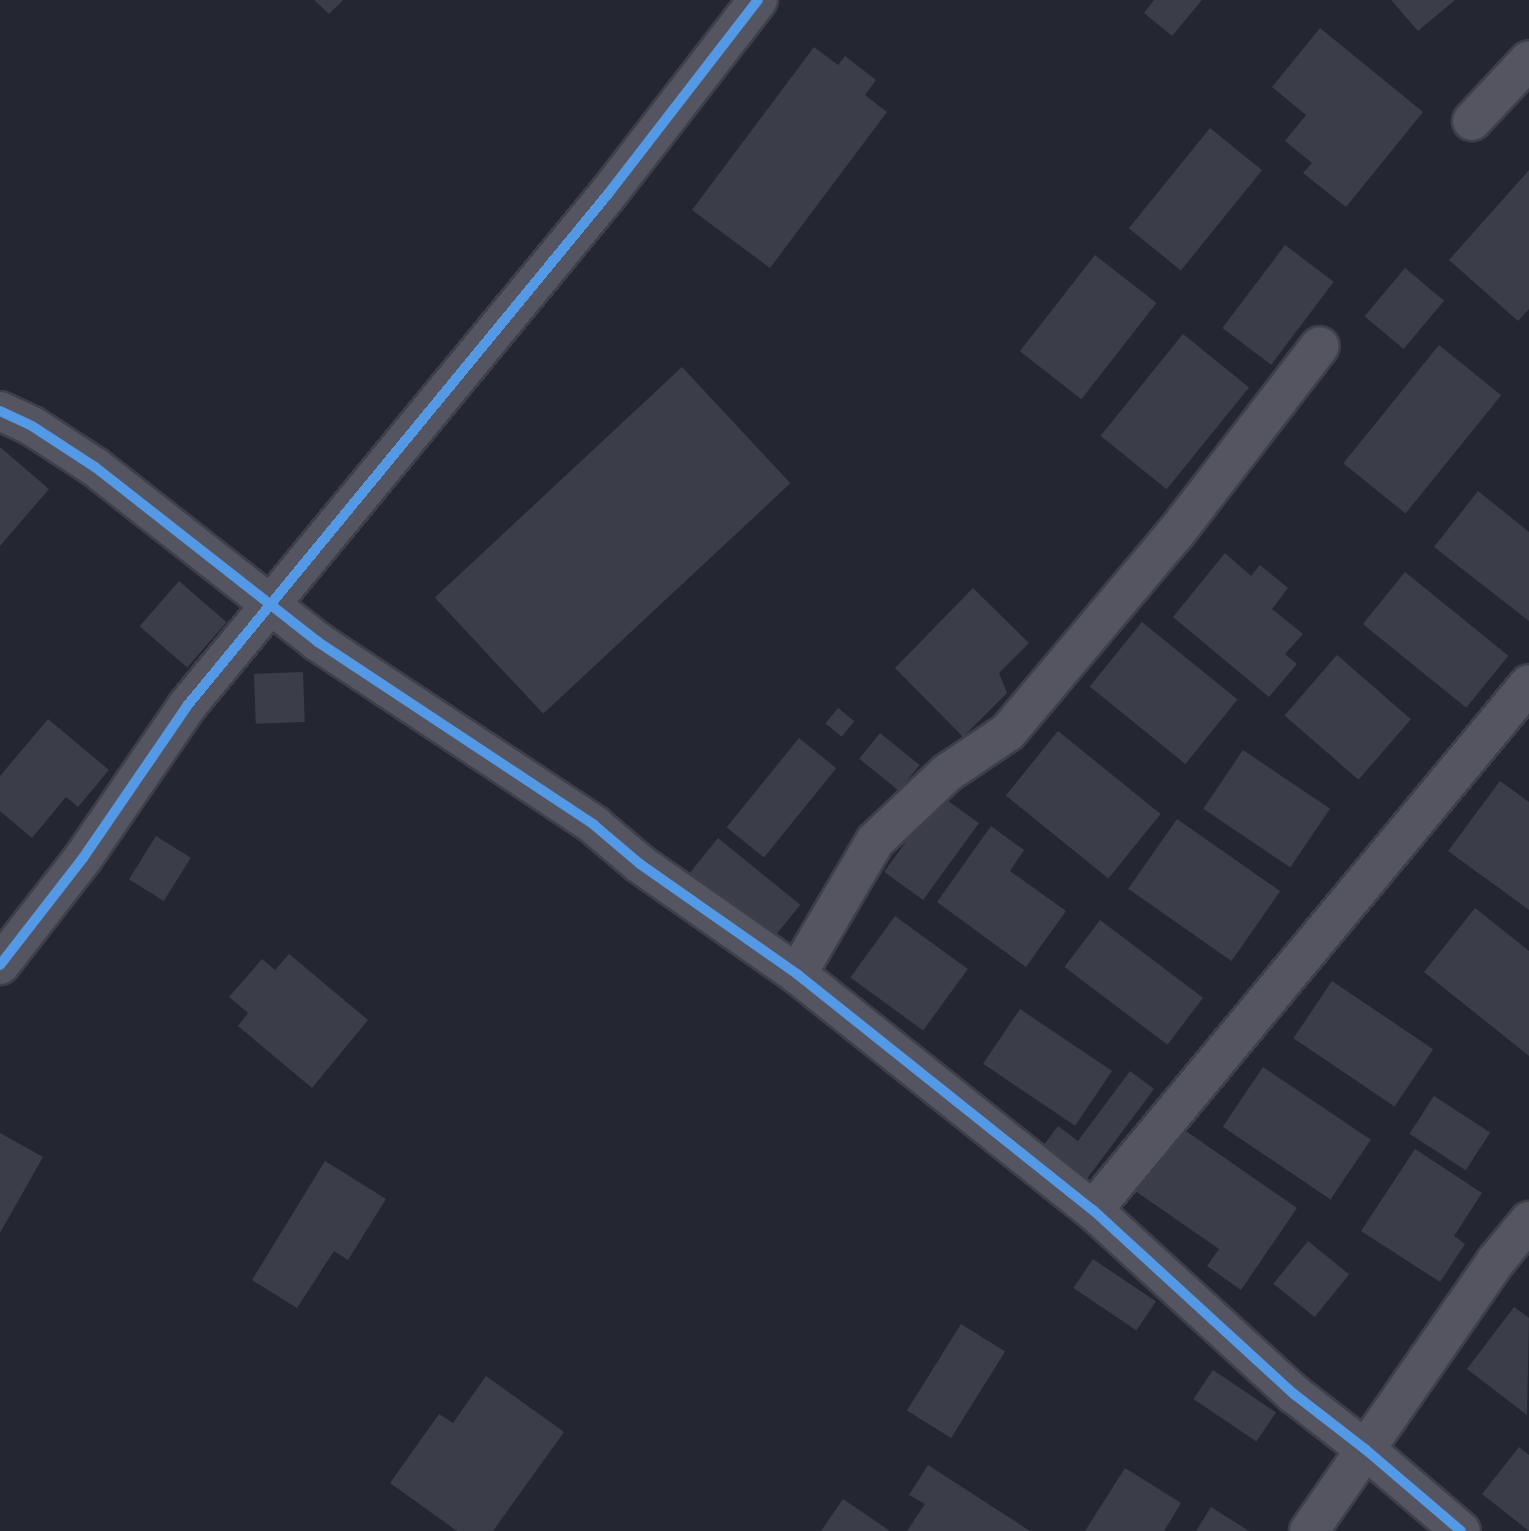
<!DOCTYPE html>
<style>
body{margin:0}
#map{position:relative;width:1529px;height:1531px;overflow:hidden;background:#242631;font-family:Inter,sans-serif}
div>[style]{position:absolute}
.building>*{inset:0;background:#3b3e48;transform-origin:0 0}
.roads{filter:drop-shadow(2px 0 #3e4048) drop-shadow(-2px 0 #3e4048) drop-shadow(0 2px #3e4048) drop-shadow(0 -2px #3e4048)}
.street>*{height:38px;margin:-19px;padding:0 19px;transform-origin:19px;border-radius:19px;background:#545560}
.cycleway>*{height:10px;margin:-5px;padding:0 5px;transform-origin:5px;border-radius:5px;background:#5399e6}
span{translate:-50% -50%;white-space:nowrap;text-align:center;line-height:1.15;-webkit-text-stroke:6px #181b2b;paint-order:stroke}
</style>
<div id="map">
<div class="building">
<i style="clip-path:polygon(314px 0,343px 0,329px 14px)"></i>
<i style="clip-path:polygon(1154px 0,1202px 0,1172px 36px,1144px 13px)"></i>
<i style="clip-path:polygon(1391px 0,1455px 0,1418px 31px)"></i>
<i style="clip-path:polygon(1320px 28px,1423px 112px,1346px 207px,1303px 173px,1312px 163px,1285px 141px,1306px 115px,1272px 87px)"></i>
<i style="clip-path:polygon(814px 47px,838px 65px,845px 56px,876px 80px,865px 95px,887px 112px,770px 268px,692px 210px)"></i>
<i style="left:1210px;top:128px;width:67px;height:129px;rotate:39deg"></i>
<i style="clip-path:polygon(1529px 170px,1529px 309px,1518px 321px,1449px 260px)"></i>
<i style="left:1285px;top:245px;width:61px;height:104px;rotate:37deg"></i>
<i style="left:1095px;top:255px;width:78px;height:122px;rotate:38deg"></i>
<i style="left:1405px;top:268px;width:51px;height:63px;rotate:40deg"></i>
<i style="left:1183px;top:334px;width:85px;height:131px;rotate:39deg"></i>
<i style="left:1439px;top:345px;width:80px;height:152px;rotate:39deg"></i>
<i style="left:682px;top:367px;width:159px;height:338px;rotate:47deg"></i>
<i style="clip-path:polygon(0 447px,49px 489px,0 546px)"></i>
<i style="clip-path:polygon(1478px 491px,1529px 532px,1529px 621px,1434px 547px)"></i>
<i style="clip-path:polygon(1225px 553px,1251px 576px,1260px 565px,1288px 588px,1272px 609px,1303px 634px,1285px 654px,1297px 664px,1269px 697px,1173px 617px)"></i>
<i style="left:1405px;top:572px;width:133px;height:67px;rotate:39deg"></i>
<i style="left:179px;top:581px;width:63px;height:60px;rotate:41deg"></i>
<i style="clip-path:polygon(973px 588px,1029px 643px,999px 673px,1007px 693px,963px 737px,895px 668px)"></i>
<i style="left:1142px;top:622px;width:123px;height:83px;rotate:39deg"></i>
<i style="left:1337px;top:655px;width:98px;height:80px;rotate:41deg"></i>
<i style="left:303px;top:672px;width:50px;height:49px;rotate:88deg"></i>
<i style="left:838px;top:708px;width:21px;height:20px;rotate:39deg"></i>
<i style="clip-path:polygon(48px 719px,109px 770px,78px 807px,66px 797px,32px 838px,0 811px,0 776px)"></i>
<i style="left:1058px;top:731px;width:132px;height:83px;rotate:39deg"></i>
<i style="left:880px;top:733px;width:51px;height:33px;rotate:39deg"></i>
<i style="left:799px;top:738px;width:48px;height:115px;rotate:39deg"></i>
<i style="left:1243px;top:750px;width:105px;height:71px;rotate:34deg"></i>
<i style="clip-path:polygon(1500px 781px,1529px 802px,1529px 910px,1448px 851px)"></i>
<i style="left:940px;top:795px;width:48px;height:95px;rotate:36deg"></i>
<i style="left:1177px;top:819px;width:126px;height:85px;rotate:35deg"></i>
<i style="clip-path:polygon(991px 826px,1024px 850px,1010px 871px,1066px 911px,1026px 967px,937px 902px)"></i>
<i style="left:156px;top:836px;width:41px;height:51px;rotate:32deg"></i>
<i style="left:718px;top:838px;width:106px;height:51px;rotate:39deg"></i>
<i style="clip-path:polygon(1475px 908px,1529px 951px,1529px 1056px,1424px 972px)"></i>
<i style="left:895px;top:916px;width:90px;height:76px;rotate:36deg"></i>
<i style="left:1100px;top:920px;width:129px;height:59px;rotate:37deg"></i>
<i style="clip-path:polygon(289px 954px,368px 1020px,312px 1088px,238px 1026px,248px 1013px,229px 997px,262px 959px,275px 970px)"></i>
<i style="left:1332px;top:981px;width:122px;height:69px;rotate:34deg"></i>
<i style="left:1020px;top:1009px;width:111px;height:66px;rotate:34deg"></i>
<i style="left:1263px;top:1067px;width:130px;height:72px;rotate:34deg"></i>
<i style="clip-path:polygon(1130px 1071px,1154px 1089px,1086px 1180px,1043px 1146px,1058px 1126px,1078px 1141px)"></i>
<i style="left:1434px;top:1096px;width:67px;height:45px;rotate:33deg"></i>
<i style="clip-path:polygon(1173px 1122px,1297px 1208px,1241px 1290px,1207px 1266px,1219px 1249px,1128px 1186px)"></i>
<i style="clip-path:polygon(0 1133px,43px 1157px,0 1233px)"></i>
<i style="clip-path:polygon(1415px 1149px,1482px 1193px,1454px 1236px,1465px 1244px,1440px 1282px,1361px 1231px)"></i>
<i style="clip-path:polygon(325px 1161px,386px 1199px,348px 1260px,334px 1251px,297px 1308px,252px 1280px)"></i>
<i style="left:1308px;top:1241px;width:53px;height:55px;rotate:39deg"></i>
<i style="left:1093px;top:1259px;width:76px;height:35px;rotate:34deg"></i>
<i style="clip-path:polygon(1514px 1307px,1529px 1318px,1527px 1415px,1467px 1369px)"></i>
<i style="left:961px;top:1324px;width:52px;height:102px;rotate:32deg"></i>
<i style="left:1213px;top:1370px;width:76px;height:35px;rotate:34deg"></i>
<i style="clip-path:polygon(486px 1376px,564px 1432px,493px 1531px,457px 1531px,390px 1483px,439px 1414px,453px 1423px)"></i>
<i style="clip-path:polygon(1519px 1447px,1529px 1455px,1529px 1531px,1482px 1494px)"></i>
<i style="clip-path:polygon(928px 1465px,1030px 1531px,907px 1531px,925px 1504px,909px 1495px)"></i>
<i style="clip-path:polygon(1125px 1468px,1181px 1503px,1164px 1531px,1085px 1531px)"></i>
<i style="clip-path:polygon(843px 1499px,890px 1531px,821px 1531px)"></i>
<i style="clip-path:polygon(1211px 1507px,1249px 1531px,1196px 1531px)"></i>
</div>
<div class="roads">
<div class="street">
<i style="left:1472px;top:121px;width:83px;rotate:-46.9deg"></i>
<i style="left:0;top:411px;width:35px;rotate:25deg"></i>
<i style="left:32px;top:426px;width:75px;rotate:33.1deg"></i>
<i style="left:95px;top:467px;width:283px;rotate:38.1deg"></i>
<i style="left:318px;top:642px;width:331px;rotate:33.5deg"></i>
<i style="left:594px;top:825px;width:60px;rotate:40.3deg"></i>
<i style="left:640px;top:864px;width:192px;rotate:35deg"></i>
<i style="left:797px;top:974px;width:379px;rotate:38.6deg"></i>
<i style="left:1093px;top:1210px;width:273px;rotate:42.5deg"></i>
<i style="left:1294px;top:1394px;width:90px;rotate:37.8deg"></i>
<i style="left:1365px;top:1449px;width:126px;rotate:40.5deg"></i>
<i style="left:0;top:965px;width:135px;rotate:-52.2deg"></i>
<i style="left:83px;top:858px;width:184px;rotate:-55.6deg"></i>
<i style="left:187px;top:706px;width:663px;rotate:-50.57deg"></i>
<i style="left:608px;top:194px;width:245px;rotate:-52.3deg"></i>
<i style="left:797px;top:974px;width:154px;rotate:-59.6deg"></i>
<i style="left:875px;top:841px;width:99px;rotate:-43.4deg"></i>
<i style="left:947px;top:773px;width:73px;rotate:-33.9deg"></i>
<i style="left:1008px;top:732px;width:259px;rotate:-49.9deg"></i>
<i style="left:1175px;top:534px;width:237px;rotate:-52.4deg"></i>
<i style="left:1093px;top:1210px;width:683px;rotate:-50.34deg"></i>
<i style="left:1309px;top:1531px;width:328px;rotate:-55.3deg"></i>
<i style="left:1496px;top:1261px;width:52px;rotate:-50.5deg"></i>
</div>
</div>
<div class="cycleway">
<i style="left:0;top:411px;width:35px;rotate:25deg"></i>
<i style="left:32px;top:426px;width:75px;rotate:33.1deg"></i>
<i style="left:95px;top:467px;width:283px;rotate:38.1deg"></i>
<i style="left:318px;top:642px;width:331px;rotate:33.5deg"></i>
<i style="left:594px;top:825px;width:60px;rotate:40.3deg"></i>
<i style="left:640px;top:864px;width:192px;rotate:35deg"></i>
<i style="left:797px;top:974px;width:379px;rotate:38.6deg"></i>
<i style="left:1093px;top:1210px;width:273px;rotate:42.5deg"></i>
<i style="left:1294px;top:1394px;width:90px;rotate:37.8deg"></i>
<i style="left:1365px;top:1449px;width:126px;rotate:40.5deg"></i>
<i style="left:0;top:965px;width:135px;rotate:-52.2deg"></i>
<i style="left:83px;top:858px;width:184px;rotate:-55.6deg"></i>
<i style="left:187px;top:706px;width:663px;rotate:-50.57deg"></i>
<i style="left:608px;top:194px;width:245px;rotate:-52.3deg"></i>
</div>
</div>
